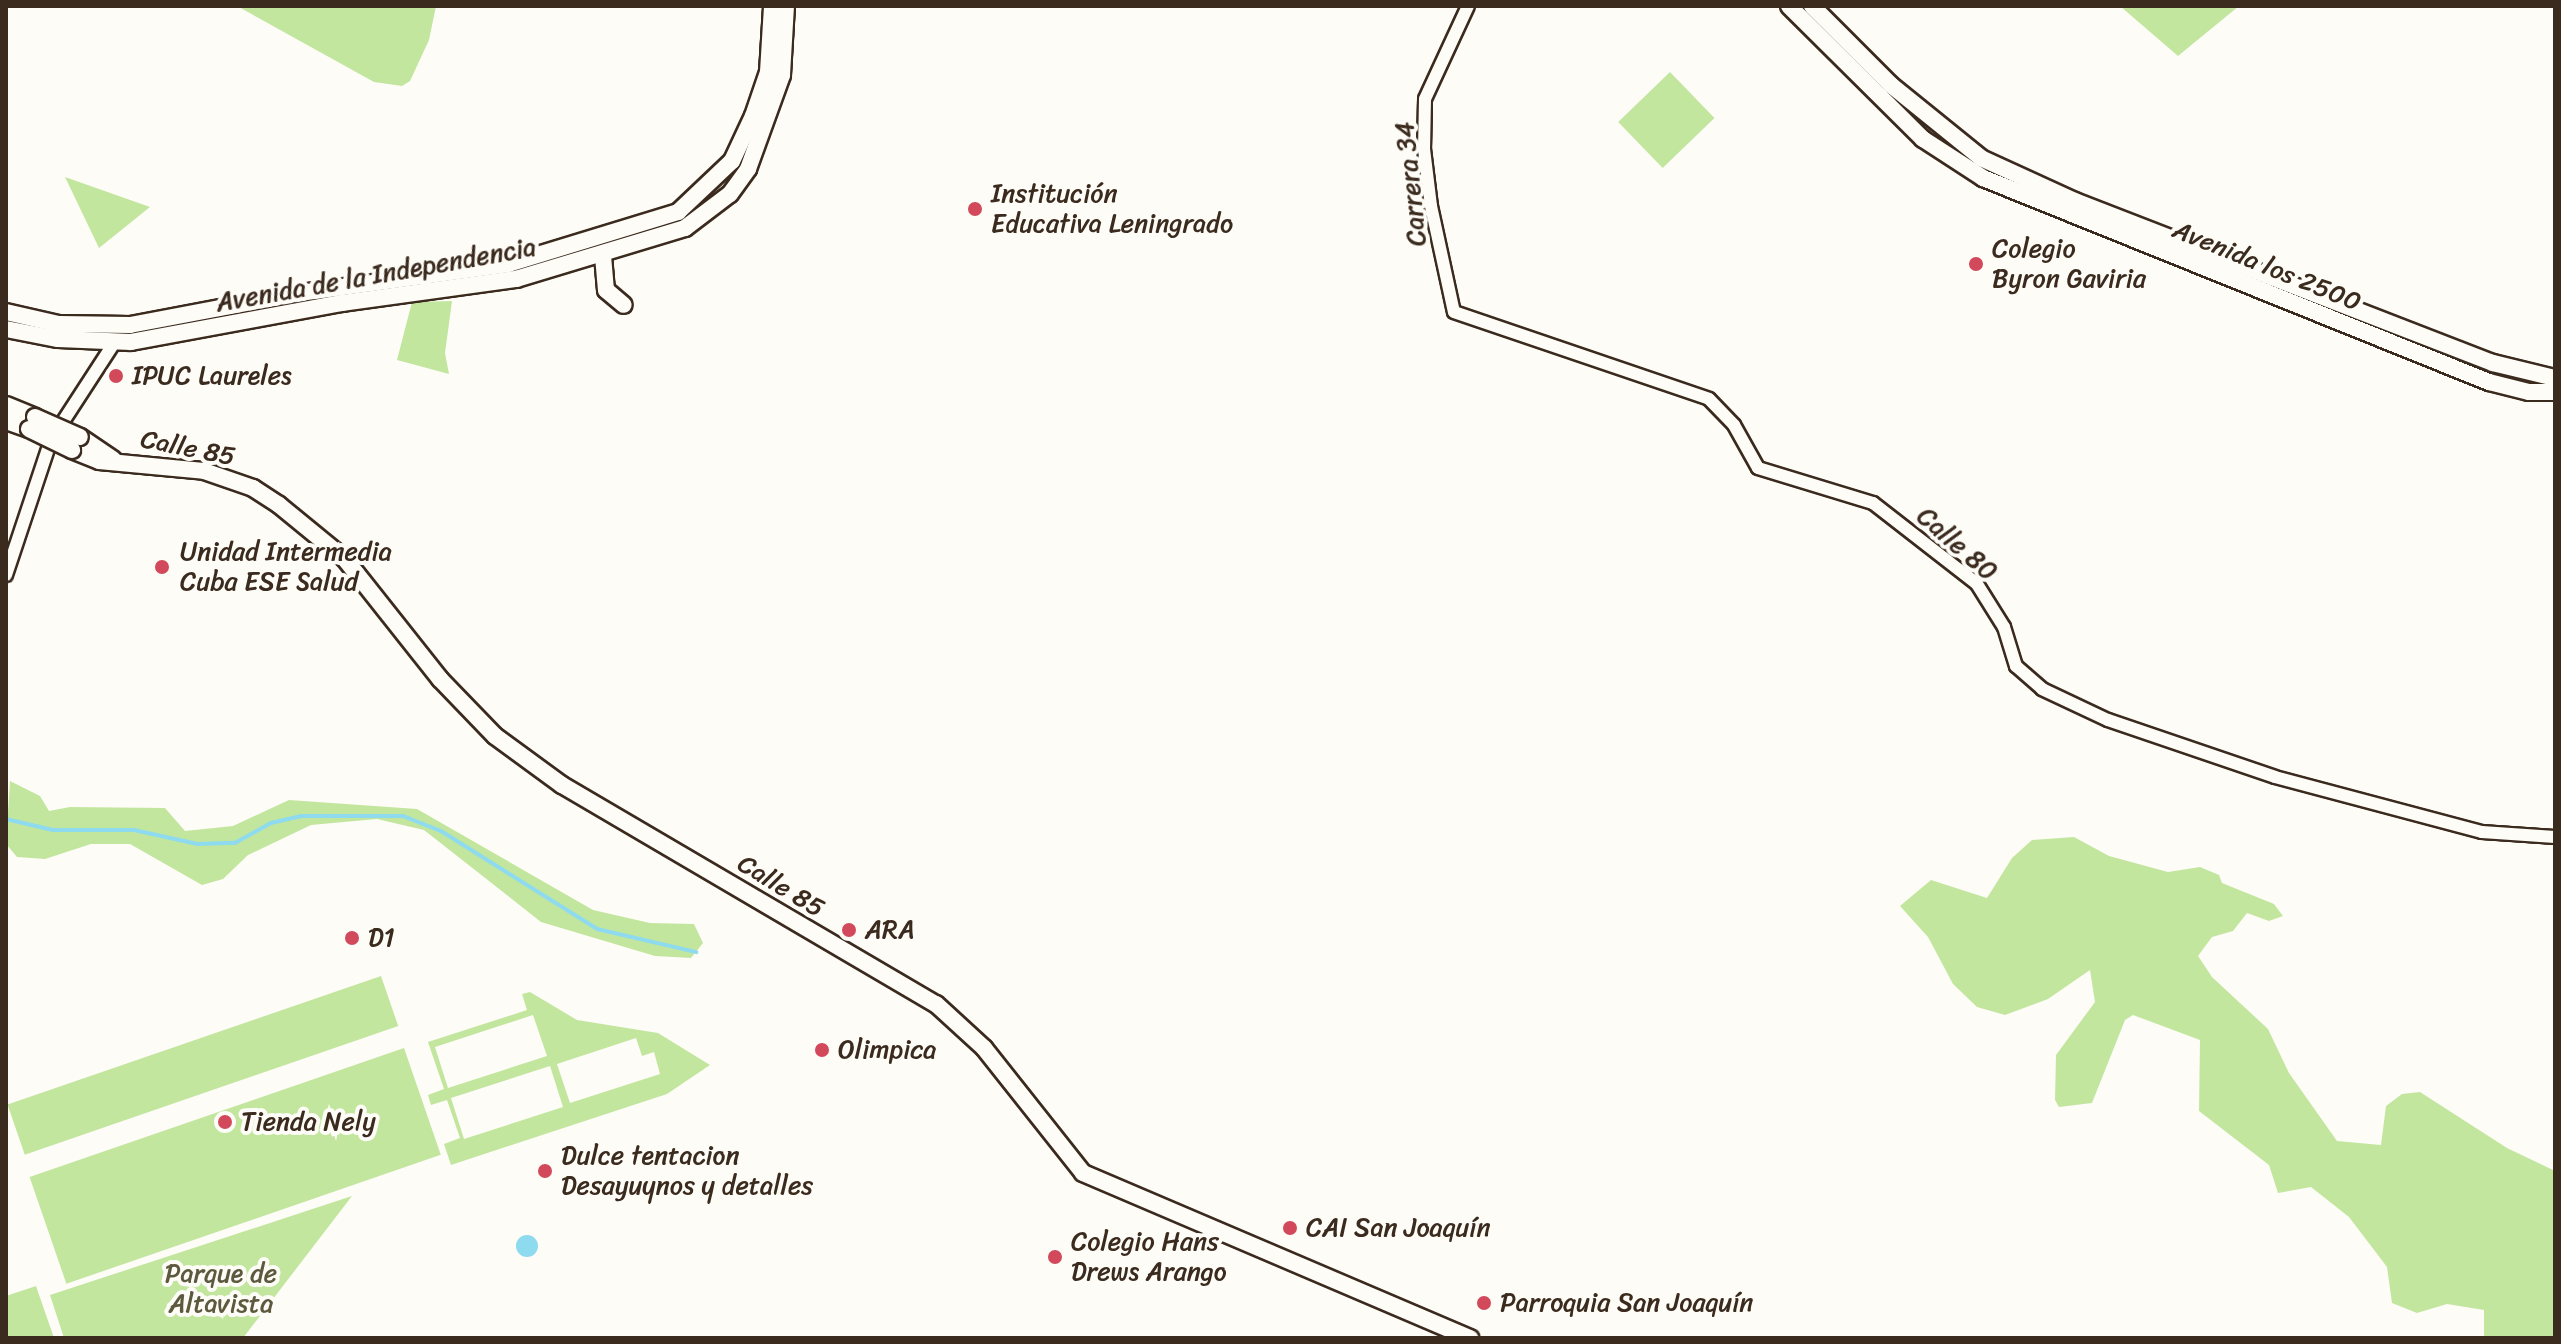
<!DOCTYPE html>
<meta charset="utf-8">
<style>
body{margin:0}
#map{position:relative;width:2561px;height:1344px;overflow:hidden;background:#fdfcf7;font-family:Sriracha,sans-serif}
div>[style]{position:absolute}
.green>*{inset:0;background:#c3e69f;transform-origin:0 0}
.water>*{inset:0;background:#8edaee}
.round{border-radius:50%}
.stream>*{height:4px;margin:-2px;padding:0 2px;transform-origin:2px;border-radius:2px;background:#8edaee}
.roads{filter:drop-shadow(2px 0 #3b2a1e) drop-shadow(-2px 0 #3b2a1e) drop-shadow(0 2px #3b2a1e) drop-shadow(0 -2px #3b2a1e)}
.minor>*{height:12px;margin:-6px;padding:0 6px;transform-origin:6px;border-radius:6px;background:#fdfcf7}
.major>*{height:16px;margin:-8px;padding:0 8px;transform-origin:8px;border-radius:8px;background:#fdfcf7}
.bridges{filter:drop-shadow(2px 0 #3b2a1e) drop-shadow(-2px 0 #3b2a1e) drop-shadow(0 2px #3b2a1e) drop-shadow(0 -2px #3b2a1e)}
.major-bridge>*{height:16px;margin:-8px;padding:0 8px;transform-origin:8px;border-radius:8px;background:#fdfcf7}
.dots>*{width:22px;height:22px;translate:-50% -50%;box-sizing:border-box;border:4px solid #fdfcf7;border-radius:50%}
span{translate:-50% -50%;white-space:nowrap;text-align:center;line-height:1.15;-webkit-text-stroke:8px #fdfcf7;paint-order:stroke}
.street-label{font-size:26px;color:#3b2a1e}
.poi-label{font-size:26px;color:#3b2a1e}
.left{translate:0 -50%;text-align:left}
.park-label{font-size:26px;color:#5d593e}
.frame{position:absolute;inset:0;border:8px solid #3b2a1e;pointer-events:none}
</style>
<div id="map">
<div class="green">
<i style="clip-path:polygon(237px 6px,436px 6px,429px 40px,410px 81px,402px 86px,374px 82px)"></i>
<i style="clip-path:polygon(2120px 6px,2239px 6px,2178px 56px)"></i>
<i style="left:1670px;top:72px;width:64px;height:72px;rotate:46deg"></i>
<i style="clip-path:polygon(65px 177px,150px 207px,99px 248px)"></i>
<i style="clip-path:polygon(452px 301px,445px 353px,449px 374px,397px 360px,412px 302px)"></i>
<i style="clip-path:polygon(10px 781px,40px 796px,49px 811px,70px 807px,165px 808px,185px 831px,233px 826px,289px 800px,417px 809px,593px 910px,650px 923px,694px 924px,703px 943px,691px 958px,655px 956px,541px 922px,424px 830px,377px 819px,311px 825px,248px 855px,223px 879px,202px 885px,130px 844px,91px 844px,45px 859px,17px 857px,6px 844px)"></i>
<i style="clip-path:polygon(2074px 837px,2109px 856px,2168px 872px,2200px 867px,2219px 875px,2222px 883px,2274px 904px,2283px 916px,2269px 921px,2247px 913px,2233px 931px,2212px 937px,2198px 956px,2212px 977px,2268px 1029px,2289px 1073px,2337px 1141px,2381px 1145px,2386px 1106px,2402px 1094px,2420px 1092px,2507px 1148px,2555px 1171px,2555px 1338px,2484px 1338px,2484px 1310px,2447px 1304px,2417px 1313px,2392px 1303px,2387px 1267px,2349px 1217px,2311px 1187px,2278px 1193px,2269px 1165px,2199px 1111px,2200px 1040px,2133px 1015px,2125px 1020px,2092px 1103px,2059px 1107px,2055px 1100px,2056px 1055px,2095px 1002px,2090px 970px,2048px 999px,2005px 1015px,1977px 1007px,1953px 984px,1928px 937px,1900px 906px,1931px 880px,1987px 898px,2012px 858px,2032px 840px)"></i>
<i style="left:381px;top:976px;width:53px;height:395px;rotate:71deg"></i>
<i style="clip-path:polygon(evenodd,530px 992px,577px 1020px,658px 1033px,710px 1065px,667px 1094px,451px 1165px,444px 1144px,460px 1138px,447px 1100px,431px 1105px,428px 1095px,444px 1089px,428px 1042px,527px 1010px,522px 994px,530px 992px,533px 1015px,547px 1056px,448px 1088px,435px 1047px,533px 1015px,530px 992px,636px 1038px,642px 1056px,654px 1052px,660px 1074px,570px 1103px,557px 1064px,636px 1038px,530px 992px,550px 1066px,563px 1107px,464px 1139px,451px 1098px,550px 1066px)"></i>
<i style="left:404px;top:1048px;width:113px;height:396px;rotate:71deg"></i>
<i style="clip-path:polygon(352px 1196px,243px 1338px,64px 1338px,50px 1295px)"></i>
<i style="clip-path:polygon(36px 1286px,54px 1338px,6px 1338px,6px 1296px)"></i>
</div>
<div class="water">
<i class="round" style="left:516px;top:1235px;width:22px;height:22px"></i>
</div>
<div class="stream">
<i style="left:6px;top:819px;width:48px;rotate:13.2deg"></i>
<i style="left:53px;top:830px;width:81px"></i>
<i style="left:134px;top:830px;width:65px;rotate:12.5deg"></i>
<i style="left:197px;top:844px;width:38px;rotate:-2deg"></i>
<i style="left:235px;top:843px;width:41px;rotate:-29.1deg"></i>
<i style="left:271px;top:823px;width:31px;rotate:-13deg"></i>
<i style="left:301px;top:816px;width:102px"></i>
<i style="left:403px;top:816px;width:41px;rotate:21.5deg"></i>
<i style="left:441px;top:831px;width:184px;rotate:32.1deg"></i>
<i style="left:597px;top:929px;width:102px;rotate:13.1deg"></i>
</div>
<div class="roads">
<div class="minor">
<i style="left:1468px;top:6px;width:102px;rotate:114.8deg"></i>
<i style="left:1425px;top:99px;width:50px;rotate:91.1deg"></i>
<i style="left:1424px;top:149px;width:57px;rotate:83deg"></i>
<i style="left:1431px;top:206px;width:108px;rotate:77.8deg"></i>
<i style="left:1454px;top:312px;width:269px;rotate:18.8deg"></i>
<i style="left:1709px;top:399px;width:36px;rotate:46deg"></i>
<i style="left:1734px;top:425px;width:49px;rotate:60.8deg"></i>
<i style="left:1758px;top:468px;width:120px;rotate:16.9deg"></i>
<i style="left:1873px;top:503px;width:132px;rotate:37.9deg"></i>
<i style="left:1977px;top:584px;width:51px;rotate:57.9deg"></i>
<i style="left:2004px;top:627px;width:41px;rotate:72.9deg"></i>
<i style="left:2016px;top:666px;width:35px;rotate:41deg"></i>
<i style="left:2042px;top:689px;width:73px;rotate:25.2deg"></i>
<i style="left:2108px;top:720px;width:176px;rotate:18.8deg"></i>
<i style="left:2275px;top:777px;width:214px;rotate:14.9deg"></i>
<i style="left:2482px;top:832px;width:73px;rotate:3.9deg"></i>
<i style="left:6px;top:575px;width:142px;rotate:-71.6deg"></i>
<i style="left:51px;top:440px;width:116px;rotate:-57deg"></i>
</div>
<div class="major">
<i style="left:1789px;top:6px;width:189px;rotate:44.8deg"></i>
<i style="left:1923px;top:139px;width:72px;rotate:33deg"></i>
<i style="left:1983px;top:178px;width:546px;rotate:21.96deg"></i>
<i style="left:2489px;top:382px;width:41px;rotate:14deg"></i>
<i style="left:2529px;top:392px;width:26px"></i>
<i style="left:1812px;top:6px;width:112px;rotate:45deg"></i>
<i style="left:1891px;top:85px;width:116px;rotate:39deg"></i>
<i style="left:1981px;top:158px;width:103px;rotate:24.6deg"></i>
<i style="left:2075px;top:201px;width:448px;rotate:21.2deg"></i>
<i style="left:2493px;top:363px;width:64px;rotate:13.6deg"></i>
<i style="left:603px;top:256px;width:34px;rotate:85deg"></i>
<i style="left:606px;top:290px;width:23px;rotate:40deg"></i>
<i style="left:6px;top:312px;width:54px;rotate:12.8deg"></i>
<i style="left:59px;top:324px;width:71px;rotate:0.8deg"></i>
<i style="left:130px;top:325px;width:173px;rotate:-10.7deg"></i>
<i style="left:300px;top:293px;width:210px;rotate:-7.9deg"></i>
<i style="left:508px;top:264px;width:178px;rotate:-17deg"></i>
<i style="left:678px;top:212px;width:74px;rotate:-43.4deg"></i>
<i style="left:732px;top:161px;width:50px;rotate:-65deg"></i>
<i style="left:753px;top:116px;width:46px;rotate:-71.2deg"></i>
<i style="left:768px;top:72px;width:66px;rotate:-86.5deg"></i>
<i style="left:6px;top:329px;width:53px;rotate:10.9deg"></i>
<i style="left:58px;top:339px;width:73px;rotate:2.4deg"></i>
<i style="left:131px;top:342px;width:215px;rotate:-10.5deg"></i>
<i style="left:342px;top:303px;width:176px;rotate:-7.9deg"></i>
<i style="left:516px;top:279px;width:177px;rotate:-16.8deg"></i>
<i style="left:685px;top:228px;width:56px;rotate:-37.1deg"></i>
<i style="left:730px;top:194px;width:31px;rotate:-54deg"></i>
<i style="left:748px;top:169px;width:100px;rotate:-70.1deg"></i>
<i style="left:782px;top:75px;width:69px;rotate:-86.7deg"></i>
<i style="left:6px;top:405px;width:31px;rotate:22deg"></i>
<i style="left:6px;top:421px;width:24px;rotate:19deg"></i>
<i style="left:80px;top:437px;width:40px;rotate:34deg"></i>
<i style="left:72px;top:450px;width:29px;rotate:22deg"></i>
<i style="left:99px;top:461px;width:105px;rotate:5.4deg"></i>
<i style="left:204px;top:471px;width:52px;rotate:19.1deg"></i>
<i style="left:253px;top:488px;width:31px;rotate:33deg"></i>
<i style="left:279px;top:505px;width:85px;rotate:39.3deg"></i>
<i style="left:345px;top:559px;width:153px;rotate:51.6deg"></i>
<i style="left:440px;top:679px;width:79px;rotate:46deg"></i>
<i style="left:495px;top:736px;width:83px;rotate:36.2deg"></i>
<i style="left:562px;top:785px;width:433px;rotate:30.4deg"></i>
<i style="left:936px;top:1004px;width:65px;rotate:42.5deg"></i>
<i style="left:984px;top:1048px;width:159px;rotate:51.6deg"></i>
<i style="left:1083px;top:1173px;width:421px;rotate:23.1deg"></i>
</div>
</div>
<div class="bridges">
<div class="major-bridge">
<i style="left:35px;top:417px;width:49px;rotate:24deg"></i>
<i style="left:29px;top:429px;width:48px;rotate:26deg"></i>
</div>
</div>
<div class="dots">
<i style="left:975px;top:209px;background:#d1495b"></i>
<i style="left:1976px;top:264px;background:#d1495b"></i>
<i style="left:116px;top:376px;background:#d1495b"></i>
<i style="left:162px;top:567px;background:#d1495b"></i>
<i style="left:849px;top:930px;background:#d1495b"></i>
<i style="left:352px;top:938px;background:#d1495b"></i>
<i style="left:822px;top:1050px;background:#d1495b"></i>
<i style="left:225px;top:1122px;background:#d1495b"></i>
<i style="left:545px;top:1171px;background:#d1495b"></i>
<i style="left:1290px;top:1228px;background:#d1495b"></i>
<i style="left:1055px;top:1257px;background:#d1495b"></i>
<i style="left:1484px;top:1303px;background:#d1495b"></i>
</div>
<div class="street-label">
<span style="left:1411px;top:184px;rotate:-96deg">Carrera 34</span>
<span style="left:2267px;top:266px;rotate:22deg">Avenida los 2500</span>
<span style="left:376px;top:275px;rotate:-10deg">Avenida de la Independencia</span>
<span style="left:188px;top:448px;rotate:11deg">Calle 85</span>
<span style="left:1957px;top:544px;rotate:41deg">Calle 80</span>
<span style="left:781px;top:886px;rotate:31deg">Calle 85</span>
</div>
<div class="poi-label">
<span class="left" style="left:991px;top:209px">Institución<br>Educativa Leningrado</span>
<span class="left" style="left:1992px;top:264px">Colegio<br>Byron Gaviria</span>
<span class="left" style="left:132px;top:376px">IPUC Laureles</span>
<span class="left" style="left:180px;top:567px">Unidad Intermedia<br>Cuba ESE Salud</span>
<span class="left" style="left:865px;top:930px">ARA</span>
<span class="left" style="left:368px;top:938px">D1</span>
<span class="left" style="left:838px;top:1050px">Olimpica</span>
<span class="left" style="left:241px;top:1122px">Tienda Nely</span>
<span class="left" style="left:561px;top:1171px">Dulce tentacion<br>Desayuynos y detalles</span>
<span class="left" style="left:1306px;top:1228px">CAI San Joaquín</span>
<span class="left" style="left:1071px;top:1257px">Colegio Hans<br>Drews Arango</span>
<span class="left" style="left:1500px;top:1303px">Parroquia San Joaquín</span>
</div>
<div class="park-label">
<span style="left:221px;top:1289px">Parque de<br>Altavista</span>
</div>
<div class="frame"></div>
</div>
